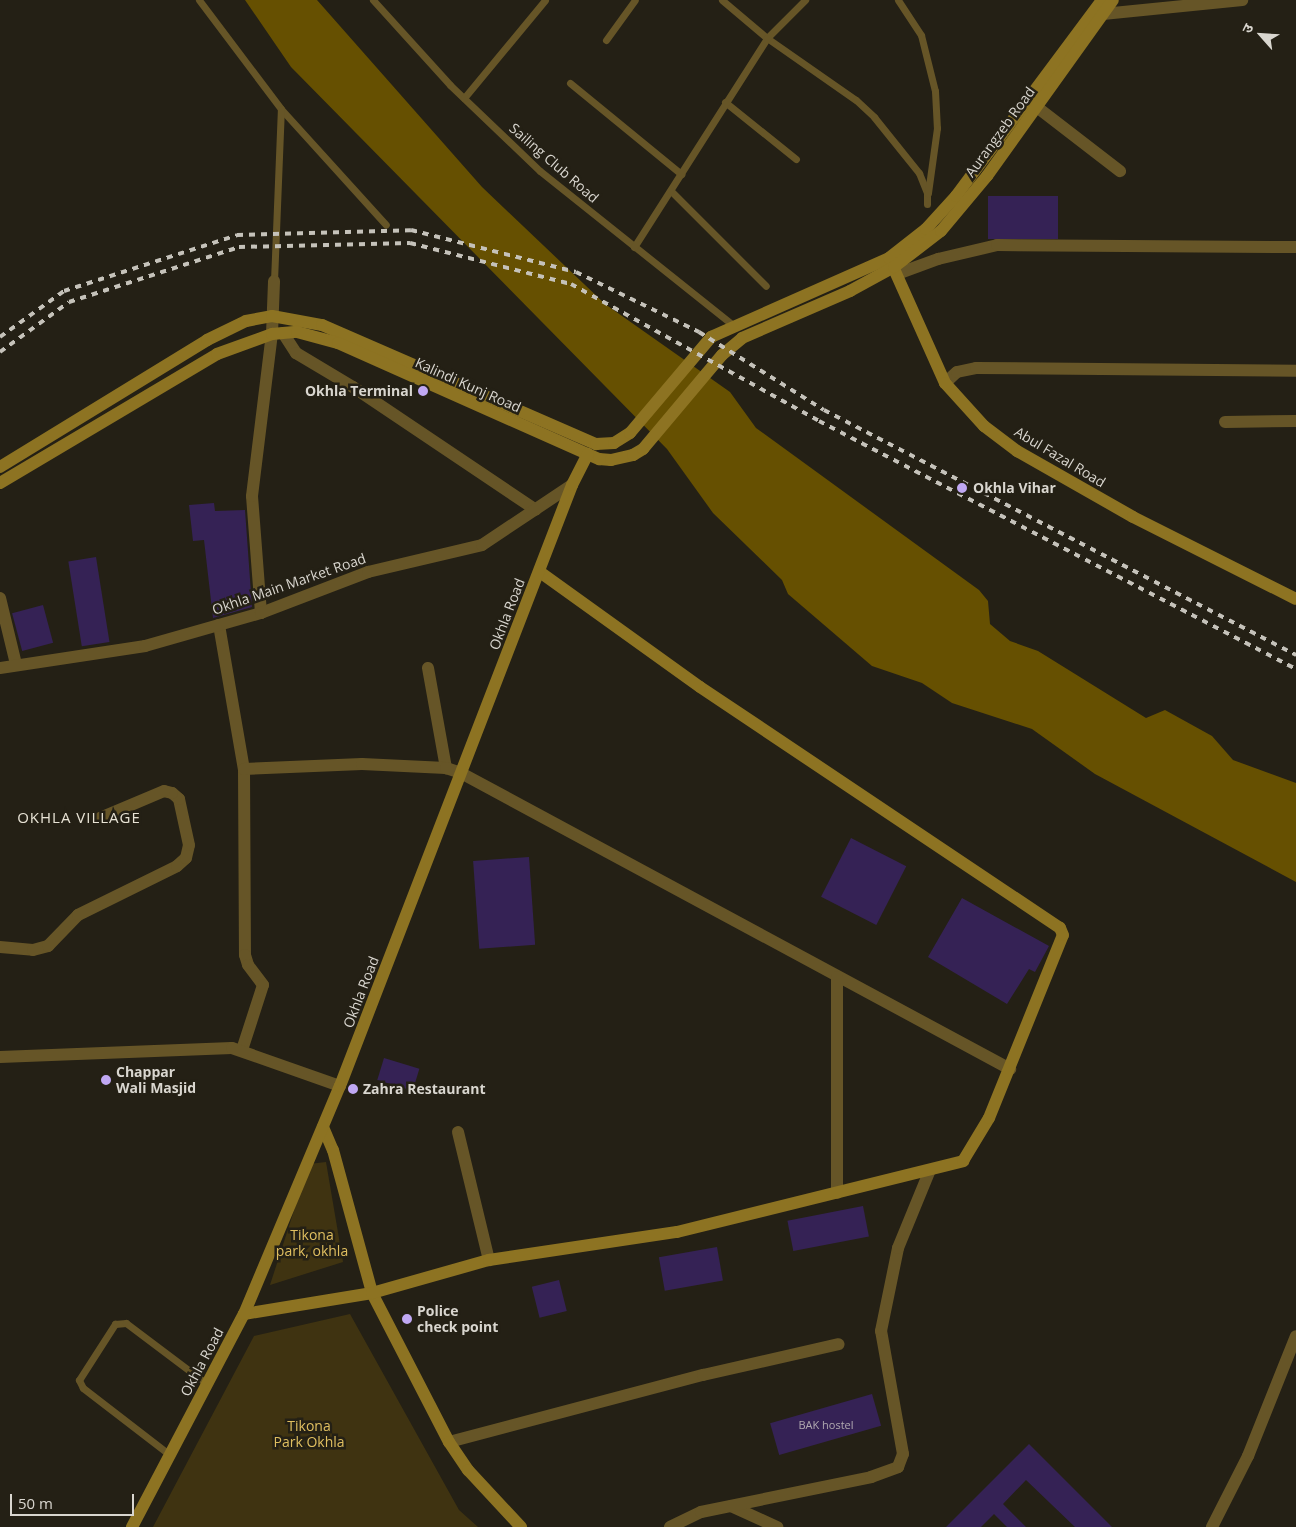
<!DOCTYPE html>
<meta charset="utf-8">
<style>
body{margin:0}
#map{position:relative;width:1296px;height:1527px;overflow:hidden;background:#242015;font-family:"Open Sans","Noto Sans Devanagari",sans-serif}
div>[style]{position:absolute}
.green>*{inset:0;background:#3f3311}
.water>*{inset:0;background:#665001}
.building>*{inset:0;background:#352255;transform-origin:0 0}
.lane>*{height:7px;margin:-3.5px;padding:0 3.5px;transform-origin:3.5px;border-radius:3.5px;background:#665527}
.street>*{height:12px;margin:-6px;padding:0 6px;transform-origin:6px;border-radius:6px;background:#665527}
.secondary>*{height:12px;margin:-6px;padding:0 6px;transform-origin:6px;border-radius:6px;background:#8d7322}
.rail>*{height:4px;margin-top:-2px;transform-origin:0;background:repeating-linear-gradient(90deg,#c5c2ba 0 6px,transparent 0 12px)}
.dots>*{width:14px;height:14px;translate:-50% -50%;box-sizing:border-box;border:2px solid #242015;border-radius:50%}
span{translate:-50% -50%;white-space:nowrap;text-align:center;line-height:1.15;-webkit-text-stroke:5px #242015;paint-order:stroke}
.number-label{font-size:11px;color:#b0a9b0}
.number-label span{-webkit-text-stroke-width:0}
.street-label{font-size:14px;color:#d9d6cf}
.poi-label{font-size:14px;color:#d9d6cf;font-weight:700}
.right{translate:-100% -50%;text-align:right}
.left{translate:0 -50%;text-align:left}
.park-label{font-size:14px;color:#e0bf60}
.neighbourhood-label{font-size:15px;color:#e8e3d5;letter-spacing:1px}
.north{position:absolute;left:1236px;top:10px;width:50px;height:50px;-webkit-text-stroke:4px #242015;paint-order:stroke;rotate:296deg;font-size:14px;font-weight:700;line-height:20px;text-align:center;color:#d9d6cf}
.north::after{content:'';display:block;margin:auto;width:18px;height:22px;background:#d9d6cf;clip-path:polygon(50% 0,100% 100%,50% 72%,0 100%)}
.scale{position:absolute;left:10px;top:1494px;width:124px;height:22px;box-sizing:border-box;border:2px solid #d9d6cf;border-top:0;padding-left:6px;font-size:15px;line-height:18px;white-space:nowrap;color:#d9d6cf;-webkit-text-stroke:4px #242015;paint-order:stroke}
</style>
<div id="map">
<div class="green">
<i style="clip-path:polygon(326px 1162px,343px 1262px,270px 1285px,309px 1164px)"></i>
<i style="clip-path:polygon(350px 1314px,459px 1510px,478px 1527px,153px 1527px,254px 1336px)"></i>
</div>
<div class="water">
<i style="clip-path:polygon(245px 0,317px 0,482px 187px,605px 304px,730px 392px,756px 428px,979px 590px,988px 601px,990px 624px,1010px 641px,1038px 651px,1146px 718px,1165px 710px,1212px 736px,1233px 760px,1296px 783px,1296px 882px,1095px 774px,1032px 729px,952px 703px,922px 683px,872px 666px,788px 594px,782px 580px,713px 513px,667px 449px,291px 67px)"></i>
</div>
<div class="building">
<i style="left:988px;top:196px;width:70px;height:43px"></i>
<i style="clip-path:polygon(214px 503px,215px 511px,245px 510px,252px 607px,213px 618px,204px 540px,193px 541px,189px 505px)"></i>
<i style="left:96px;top:557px;width:86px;height:28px;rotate:81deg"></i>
<i style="left:43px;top:605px;width:39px;height:32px;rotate:75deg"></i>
<i style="left:851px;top:838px;width:62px;height:66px;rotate:27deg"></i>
<i style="left:529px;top:857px;width:88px;height:56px;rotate:86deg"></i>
<i style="clip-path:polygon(962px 898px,1049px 946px,1035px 972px,1029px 969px,1007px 1004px,928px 957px)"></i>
<i style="left:384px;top:1058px;width:37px;height:23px;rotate:17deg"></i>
<i style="left:863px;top:1206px;width:31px;height:77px;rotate:79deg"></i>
<i style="left:717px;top:1247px;width:34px;height:59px;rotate:80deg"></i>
<i style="left:559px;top:1280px;width:32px;height:28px;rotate:76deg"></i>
<i style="left:872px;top:1394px;width:33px;height:106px;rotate:74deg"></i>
<i style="clip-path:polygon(1029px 1444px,1112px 1527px,1075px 1527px,1026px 1480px,1003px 1504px,1026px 1527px,1007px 1527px,994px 1514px,981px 1527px,946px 1527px)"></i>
</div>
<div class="lane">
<i style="left:199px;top:0;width:136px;rotate:53deg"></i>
<i style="left:281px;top:109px;width:156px;rotate:47.8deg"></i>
<i style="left:373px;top:0;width:115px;rotate:47.8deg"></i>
<i style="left:450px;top:85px;width:124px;rotate:43.7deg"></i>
<i style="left:540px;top:171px;width:248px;rotate:38.6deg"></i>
<i style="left:722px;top:0;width:59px;rotate:40.2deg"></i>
<i style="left:767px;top:38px;width:108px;rotate:34.9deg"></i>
<i style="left:856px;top:100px;width:25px;rotate:43deg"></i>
<i style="left:874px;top:117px;width:72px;rotate:51.2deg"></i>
<i style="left:919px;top:173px;width:22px;rotate:68deg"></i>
<i style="left:927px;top:193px;width:11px;rotate:90deg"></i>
<i style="left:898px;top:0;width:42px;rotate:56.7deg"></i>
<i style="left:921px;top:35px;width:58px;rotate:76deg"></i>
<i style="left:935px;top:91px;width:37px;rotate:87deg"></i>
<i style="left:937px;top:128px;width:66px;rotate:97.9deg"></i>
<i style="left:606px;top:40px;width:49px;rotate:-54.1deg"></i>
<i style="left:570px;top:83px;width:144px;rotate:39.3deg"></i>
<i style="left:464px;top:98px;width:127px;rotate:-50.4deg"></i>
<i style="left:725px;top:102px;width:91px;rotate:38.8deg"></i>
<i style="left:671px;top:191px;width:134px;rotate:45deg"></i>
<i style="left:634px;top:247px;width:248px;rotate:-57.5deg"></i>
<i style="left:767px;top:38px;width:54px;rotate:-45deg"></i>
<i style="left:274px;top:281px;width:172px;rotate:-87.7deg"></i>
<i style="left:170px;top:1455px;width:110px;rotate:-142.4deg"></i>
<i style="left:83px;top:1388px;width:9px;rotate:-117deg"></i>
<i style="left:79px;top:1380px;width:67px;rotate:-57.3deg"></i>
<i style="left:115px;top:1324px;width:11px;rotate:-5deg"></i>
<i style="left:126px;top:1323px;width:101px;rotate:37deg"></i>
</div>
<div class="street">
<i style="left:1093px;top:15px;width:150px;rotate:-5.7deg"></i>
<i style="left:1029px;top:101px;width:115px;rotate:37.6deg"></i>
<i style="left:897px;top:274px;width:44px;rotate:-20.1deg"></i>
<i style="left:938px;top:259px;width:61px;rotate:-13.3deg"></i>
<i style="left:997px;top:245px;width:299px;rotate:0.4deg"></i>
<i style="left:283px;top:333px;width:24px;rotate:57deg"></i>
<i style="left:296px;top:353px;width:66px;rotate:30.8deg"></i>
<i style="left:353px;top:387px;width:220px;rotate:33.9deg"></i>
<i style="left:945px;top:383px;width:16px;rotate:-43deg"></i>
<i style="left:957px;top:372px;width:19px;rotate:-12deg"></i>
<i style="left:976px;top:368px;width:320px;rotate:0.5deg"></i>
<i style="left:1225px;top:422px;width:71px;rotate:-0.8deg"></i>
<i style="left:0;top:598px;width:68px;rotate:76.4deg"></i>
<i style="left:261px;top:613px;width:117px;rotate:-94.4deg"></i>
<i style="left:252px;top:496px;width:163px;rotate:-83deg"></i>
<i style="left:272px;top:334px;width:53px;rotate:-87.8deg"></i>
<i style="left:219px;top:625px;width:146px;rotate:80.2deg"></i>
<i style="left:244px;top:769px;width:186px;rotate:89.7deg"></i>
<i style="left:245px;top:955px;width:10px;rotate:73deg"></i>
<i style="left:248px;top:965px;width:25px;rotate:53deg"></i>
<i style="left:263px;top:985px;width:68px;rotate:107.9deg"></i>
<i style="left:0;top:668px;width:147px;rotate:-8.6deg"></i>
<i style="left:145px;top:646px;width:121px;rotate:-15.9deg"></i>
<i style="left:261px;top:613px;width:115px;rotate:-21deg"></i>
<i style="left:368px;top:572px;width:117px;rotate:-13.3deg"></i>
<i style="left:482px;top:545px;width:108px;rotate:-33.7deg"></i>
<i style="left:428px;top:668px;width:102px;rotate:79.8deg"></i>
<i style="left:244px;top:769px;width:118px;rotate:-2.4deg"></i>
<i style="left:362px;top:764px;width:84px;rotate:2.7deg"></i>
<i style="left:446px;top:768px;width:16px;rotate:18deg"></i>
<i style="left:461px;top:773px;width:624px;rotate:28.33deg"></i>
<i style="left:0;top:947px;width:33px;rotate:5deg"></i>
<i style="left:33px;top:950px;width:16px;rotate:-15deg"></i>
<i style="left:48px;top:946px;width:43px;rotate:-45.9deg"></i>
<i style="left:78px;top:915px;width:110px;rotate:-26.3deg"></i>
<i style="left:177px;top:866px;width:12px;rotate:-42deg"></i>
<i style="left:186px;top:858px;width:13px;rotate:-77deg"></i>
<i style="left:189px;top:845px;width:47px;rotate:-102.3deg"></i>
<i style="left:179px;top:799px;width:9px;rotate:-139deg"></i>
<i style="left:172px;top:793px;width:8px;rotate:-166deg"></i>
<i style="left:164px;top:791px;width:69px;rotate:157.1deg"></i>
<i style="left:837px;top:977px;width:216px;rotate:90deg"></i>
<i style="left:0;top:1057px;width:232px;rotate:-2.2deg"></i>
<i style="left:232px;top:1048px;width:114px;rotate:19.4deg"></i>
<i style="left:458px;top:1132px;width:132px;rotate:76.4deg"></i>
<i style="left:449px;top:1442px;width:263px;rotate:-14.8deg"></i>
<i style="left:703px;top:1375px;width:139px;rotate:-12.8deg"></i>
<i style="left:731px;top:1506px;width:51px;rotate:24.5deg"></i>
<i style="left:670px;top:1527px;width:34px;rotate:-26deg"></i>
<i style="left:701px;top:1512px;width:174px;rotate:-11.6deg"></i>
<i style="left:871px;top:1477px;width:29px;rotate:-20deg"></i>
<i style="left:898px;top:1467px;width:14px;rotate:-69deg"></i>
<i style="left:903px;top:1454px;width:125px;rotate:-100.1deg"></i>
<i style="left:881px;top:1331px;width:85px;rotate:-78.4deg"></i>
<i style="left:898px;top:1248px;width:84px;rotate:-67.7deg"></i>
<i style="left:1212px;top:1527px;width:80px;rotate:-63.1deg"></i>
<i style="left:1248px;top:1456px;width:129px;rotate:-68.2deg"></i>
</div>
<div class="secondary">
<i style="left:890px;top:260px;width:135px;rotate:65.9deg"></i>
<i style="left:945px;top:383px;width:58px;rotate:47.8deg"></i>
<i style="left:984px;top:426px;width:41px;rotate:37.1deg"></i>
<i style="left:1017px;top:451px;width:133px;rotate:29.6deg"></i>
<i style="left:1133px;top:517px;width:182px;rotate:26.7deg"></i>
<i style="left:0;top:467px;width:243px;rotate:-31.5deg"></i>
<i style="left:207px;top:340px;width:43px;rotate:-26deg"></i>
<i style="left:246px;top:321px;width:26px;rotate:-11deg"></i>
<i style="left:272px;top:316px;width:51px;rotate:10.2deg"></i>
<i style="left:322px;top:325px;width:299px;rotate:23.5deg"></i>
<i style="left:596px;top:444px;width:18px;rotate:-3deg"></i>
<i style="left:614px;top:443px;width:19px;rotate:-32deg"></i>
<i style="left:630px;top:433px;width:126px;rotate:-49.8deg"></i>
<i style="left:711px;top:337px;width:195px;rotate:-23.9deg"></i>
<i style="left:889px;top:258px;width:47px;rotate:-38.1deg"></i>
<i style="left:926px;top:229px;width:45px;rotate:-47.7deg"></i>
<i style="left:956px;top:196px;width:244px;rotate:-53.3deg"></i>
<i style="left:0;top:483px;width:252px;rotate:-30.7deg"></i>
<i style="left:217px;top:354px;width:59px;rotate:-20deg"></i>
<i style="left:272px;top:334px;width:25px;rotate:-5deg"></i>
<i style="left:297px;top:332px;width:42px;rotate:15deg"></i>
<i style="left:338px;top:343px;width:286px;rotate:24deg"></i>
<i style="left:599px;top:459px;width:12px;rotate:5deg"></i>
<i style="left:611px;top:460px;width:23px;rotate:-13deg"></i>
<i style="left:633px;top:455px;width:12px;rotate:-31deg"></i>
<i style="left:643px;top:449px;width:123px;rotate:-50deg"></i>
<i style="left:722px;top:355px;width:26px;rotate:-40deg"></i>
<i style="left:742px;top:338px;width:118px;rotate:-23.5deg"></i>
<i style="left:850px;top:291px;width:50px;rotate:-28.6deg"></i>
<i style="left:894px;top:267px;width:59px;rotate:-37.5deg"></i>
<i style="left:941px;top:231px;width:72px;rotate:-50.1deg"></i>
<i style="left:987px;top:176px;width:216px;rotate:-54.4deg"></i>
<i style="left:323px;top:1127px;width:25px;rotate:67deg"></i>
<i style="left:333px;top:1150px;width:148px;rotate:74.7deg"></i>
<i style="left:372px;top:1293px;width:168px;rotate:62.7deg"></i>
<i style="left:449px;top:1442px;width:34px;rotate:56deg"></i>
<i style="left:468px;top:1470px;width:78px;rotate:47.1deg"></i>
<i style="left:244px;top:1314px;width:130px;rotate:-9.3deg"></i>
<i style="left:372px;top:1293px;width:122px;rotate:-15.8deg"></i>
<i style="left:489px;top:1260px;width:190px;rotate:-8.5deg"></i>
<i style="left:677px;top:1232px;width:295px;rotate:-13.9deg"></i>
<i style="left:963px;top:1161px;width:50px;rotate:-58.8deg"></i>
<i style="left:989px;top:1118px;width:197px;rotate:-68deg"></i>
<i style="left:1063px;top:935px;width:8px;rotate:-113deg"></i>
<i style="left:1060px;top:928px;width:433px;rotate:-146.2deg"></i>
<i style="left:700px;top:687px;width:197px;rotate:-144.3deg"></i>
<i style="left:132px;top:1527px;width:241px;rotate:-62.3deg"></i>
<i style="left:244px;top:1314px;width:247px;rotate:-67.2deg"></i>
<i style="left:340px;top:1086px;width:644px;rotate:-68.89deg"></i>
<i style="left:572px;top:485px;width:35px;rotate:-63deg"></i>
</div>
<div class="rail">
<i style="left:0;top:337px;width:79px;rotate:-35.7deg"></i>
<i style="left:64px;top:291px;width:182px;rotate:-17.9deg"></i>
<i style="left:237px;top:235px;width:174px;rotate:-1.6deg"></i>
<i style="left:411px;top:230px;width:170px;rotate:14.3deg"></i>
<i style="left:576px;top:272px;width:137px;rotate:26deg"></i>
<i style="left:699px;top:332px;width:147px;rotate:32deg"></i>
<i style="left:824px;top:410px;width:532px;rotate:27.43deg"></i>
<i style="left:0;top:352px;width:85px;rotate:-35.9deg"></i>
<i style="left:69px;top:302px;width:179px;rotate:-17.9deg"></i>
<i style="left:239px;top:247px;width:171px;rotate:-1.3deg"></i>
<i style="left:410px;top:243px;width:166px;rotate:14.3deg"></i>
<i style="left:571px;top:284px;width:283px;rotate:28.9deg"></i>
<i style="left:819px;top:421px;width:538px;rotate:27.47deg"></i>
</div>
<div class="dots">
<i style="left:423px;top:391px;background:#c0a8f3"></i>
<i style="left:962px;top:488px;background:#c0a8f3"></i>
<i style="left:106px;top:1080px;background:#c0a8f3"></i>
<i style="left:353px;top:1089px;background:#c0a8f3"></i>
<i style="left:407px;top:1319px;background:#c0a8f3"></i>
</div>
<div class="number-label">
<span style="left:826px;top:1425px">BAK hostel</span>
</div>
<div class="street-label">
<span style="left:1000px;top:132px;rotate:-54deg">Aurangzeb Road</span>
<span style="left:554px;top:163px;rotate:41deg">Sailing Club Road</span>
<span style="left:468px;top:385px;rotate:24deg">Kalindi Kunj Road</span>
<span style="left:1060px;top:457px;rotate:31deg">Abul Fazal Road</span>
<span style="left:289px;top:584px;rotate:-19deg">Okhla Main Market Road</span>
<span style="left:507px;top:614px;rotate:-69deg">Okhla Road</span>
<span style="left:361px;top:992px;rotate:-69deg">Okhla Road</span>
<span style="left:202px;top:1362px;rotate:-62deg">Okhla Road</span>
</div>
<div class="poi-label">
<span class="right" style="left:413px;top:391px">Okhla Terminal</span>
<span class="left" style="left:973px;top:488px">Okhla Vihar</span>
<span class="left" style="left:116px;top:1080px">Chappar<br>Wali Masjid</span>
<span class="left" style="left:363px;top:1089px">Zahra Restaurant</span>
<span class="left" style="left:417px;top:1319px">Police<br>check point</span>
</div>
<div class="park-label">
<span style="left:312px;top:1243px">Tikona<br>park, okhla</span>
<span style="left:309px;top:1434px">Tikona<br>Park Okhla</span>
</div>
<div class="neighbourhood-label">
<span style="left:79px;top:818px">OKHLA VILLAGE</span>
</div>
<div class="north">उ</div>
<div class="scale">50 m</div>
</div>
